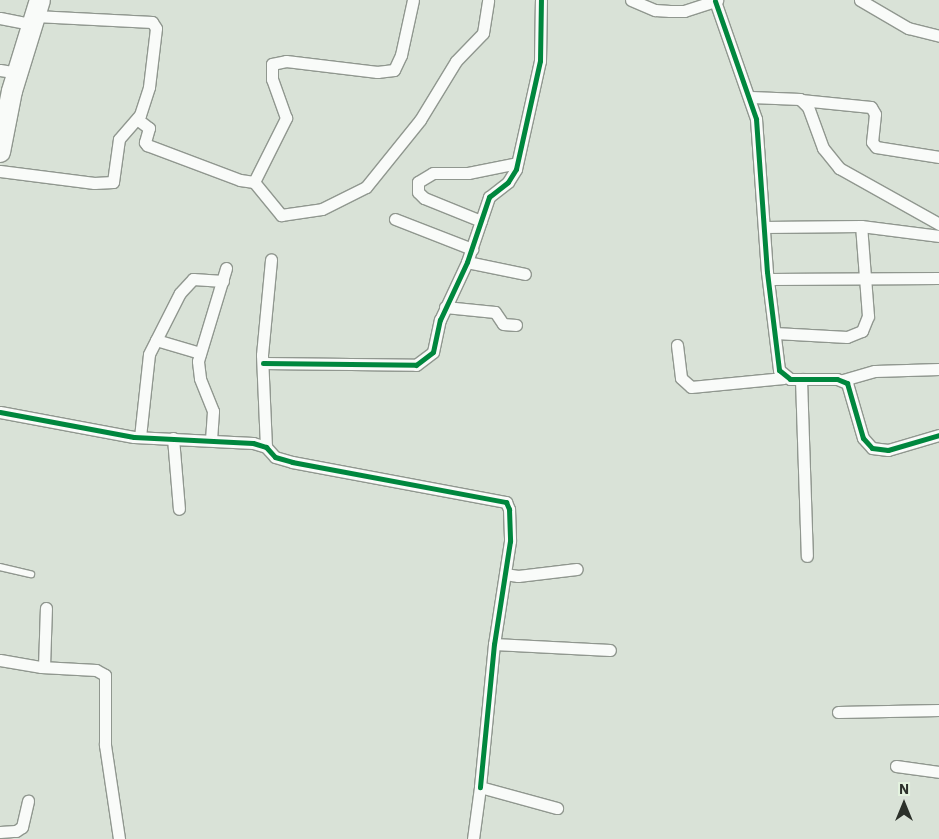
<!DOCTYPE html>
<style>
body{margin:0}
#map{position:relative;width:939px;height:839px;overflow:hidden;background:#d9e2d7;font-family:"IBM Plex Sans",sans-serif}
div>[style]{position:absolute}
.roads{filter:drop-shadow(1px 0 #90978f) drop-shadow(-1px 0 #90978f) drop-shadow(0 1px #90978f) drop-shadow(0 -1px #90978f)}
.lane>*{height:5.5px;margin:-2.75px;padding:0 2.75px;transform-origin:2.75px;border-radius:2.75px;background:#f9fbf9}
.street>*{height:11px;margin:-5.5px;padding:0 5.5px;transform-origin:5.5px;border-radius:5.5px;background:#f9fbf9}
.highway>*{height:20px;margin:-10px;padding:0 10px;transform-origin:10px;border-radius:10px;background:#f9fbf9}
.cycleway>*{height:5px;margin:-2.5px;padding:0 2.5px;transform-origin:2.5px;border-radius:2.5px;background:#00873e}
span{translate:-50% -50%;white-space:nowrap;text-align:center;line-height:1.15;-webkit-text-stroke:5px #e4f3df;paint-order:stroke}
.north{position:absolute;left:879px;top:779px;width:50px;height:50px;-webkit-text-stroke:4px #e4f3df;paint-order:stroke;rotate:0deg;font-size:14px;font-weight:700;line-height:20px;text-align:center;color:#2c312a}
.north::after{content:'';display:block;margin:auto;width:18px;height:22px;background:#2c312a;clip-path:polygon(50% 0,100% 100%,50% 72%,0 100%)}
</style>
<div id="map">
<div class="roads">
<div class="lane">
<i style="left:0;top:567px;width:32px;rotate:13deg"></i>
</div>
<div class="street">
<i style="left:631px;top:0;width:26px;rotate:23deg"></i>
<i style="left:655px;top:10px;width:15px;rotate:4deg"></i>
<i style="left:670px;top:11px;width:14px"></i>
<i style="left:684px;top:11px;width:35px;rotate:-18deg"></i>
<i style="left:860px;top:0;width:56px;rotate:30.3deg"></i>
<i style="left:908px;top:28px;width:32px;rotate:14deg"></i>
<i style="left:715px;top:1px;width:125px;rotate:70.8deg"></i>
<i style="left:756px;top:119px;width:153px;rotate:85.9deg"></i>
<i style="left:767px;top:272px;width:99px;rotate:83deg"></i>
<i style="left:779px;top:370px;width:14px;rotate:39deg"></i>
<i style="left:790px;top:379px;width:47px"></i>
<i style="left:837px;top:379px;width:11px;rotate:22deg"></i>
<i style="left:847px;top:383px;width:57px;rotate:73.8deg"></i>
<i style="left:863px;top:438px;width:13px;rotate:48deg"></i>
<i style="left:872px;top:448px;width:16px;rotate:7deg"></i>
<i style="left:888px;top:450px;width:53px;rotate:-16.4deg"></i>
<i style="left:0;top:18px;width:33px;rotate:11deg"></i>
<i style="left:0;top:70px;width:18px;rotate:9deg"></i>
<i style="left:751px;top:97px;width:49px;rotate:2.3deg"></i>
<i style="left:800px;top:99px;width:11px;rotate:45deg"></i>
<i style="left:808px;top:107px;width:44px;rotate:69.9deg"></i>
<i style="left:823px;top:148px;width:26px;rotate:51deg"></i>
<i style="left:839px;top:168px;width:115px;rotate:29.2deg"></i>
<i style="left:801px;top:100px;width:70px;rotate:5.7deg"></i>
<i style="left:871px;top:107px;width:8px;rotate:60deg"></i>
<i style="left:875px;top:114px;width:28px;rotate:96deg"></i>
<i style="left:872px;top:142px;width:6px;rotate:51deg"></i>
<i style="left:876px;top:147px;width:64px;rotate:9deg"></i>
<i style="left:137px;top:119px;width:15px;rotate:37deg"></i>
<i style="left:149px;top:128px;width:15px;rotate:106deg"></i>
<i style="left:145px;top:142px;width:4px;rotate:56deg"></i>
<i style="left:147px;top:145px;width:99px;rotate:20.6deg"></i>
<i style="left:240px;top:180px;width:14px;rotate:8deg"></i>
<i style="left:254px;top:182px;width:72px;rotate:-63.4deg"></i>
<i style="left:286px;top:118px;width:41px;rotate:-109.7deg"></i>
<i style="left:272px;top:79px;width:15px;rotate:-90deg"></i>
<i style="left:272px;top:64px;width:14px;rotate:-12deg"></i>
<i style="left:286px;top:61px;width:92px;rotate:6.9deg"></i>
<i style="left:377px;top:72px;width:17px;rotate:-7deg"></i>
<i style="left:394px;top:70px;width:17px;rotate:-65deg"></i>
<i style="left:401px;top:55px;width:56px;rotate:-77.7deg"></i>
<i style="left:0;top:171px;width:95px;rotate:7.3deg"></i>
<i style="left:94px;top:183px;width:19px;rotate:-3deg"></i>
<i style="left:113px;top:182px;width:43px;rotate:-82.1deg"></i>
<i style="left:119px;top:139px;width:32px;rotate:-49deg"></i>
<i style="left:140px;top:115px;width:29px;rotate:-72deg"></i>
<i style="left:149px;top:87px;width:59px;rotate:-83.2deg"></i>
<i style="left:156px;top:28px;width:7px;rotate:-124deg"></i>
<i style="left:152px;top:22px;width:117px;rotate:-177.1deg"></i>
<i style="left:254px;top:182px;width:43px;rotate:50.7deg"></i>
<i style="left:281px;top:215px;width:41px;rotate:-8.3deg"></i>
<i style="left:322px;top:209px;width:49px;rotate:-26.6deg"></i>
<i style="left:366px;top:187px;width:86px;rotate:-51.1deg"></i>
<i style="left:420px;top:120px;width:69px;rotate:-58.6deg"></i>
<i style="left:456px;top:61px;width:39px;rotate:-46deg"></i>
<i style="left:483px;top:33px;width:33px;rotate:-81deg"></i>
<i style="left:395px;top:219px;width:83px;rotate:21.3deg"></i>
<i style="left:481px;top:221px;width:61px;rotate:-158deg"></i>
<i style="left:424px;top:198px;width:8px;rotate:-135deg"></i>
<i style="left:418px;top:192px;width:10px;rotate:-90deg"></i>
<i style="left:418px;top:182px;width:17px;rotate:-31deg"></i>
<i style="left:433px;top:173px;width:35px"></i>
<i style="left:468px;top:173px;width:50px;rotate:-11.5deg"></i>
<i style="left:764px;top:227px;width:97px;rotate:-0.6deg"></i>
<i style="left:861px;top:226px;width:79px;rotate:7.3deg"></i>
<i style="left:467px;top:262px;width:59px;rotate:11.7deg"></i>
<i style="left:770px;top:279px;width:169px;rotate:-0.3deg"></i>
<i style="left:445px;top:307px;width:50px;rotate:5.7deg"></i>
<i style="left:495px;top:312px;width:14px;rotate:56deg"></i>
<i style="left:503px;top:324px;width:13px;rotate:4deg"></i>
<i style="left:775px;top:333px;width:72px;rotate:3.2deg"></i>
<i style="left:847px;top:337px;width:16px;rotate:-22deg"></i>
<i style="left:862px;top:331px;width:16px;rotate:-68deg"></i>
<i style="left:868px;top:316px;width:90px;rotate:-94.4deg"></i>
<i style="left:156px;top:340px;width:46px;rotate:16.5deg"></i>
<i style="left:677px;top:345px;width:33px;rotate:83deg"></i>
<i style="left:681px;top:378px;width:13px;rotate:42deg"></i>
<i style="left:691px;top:387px;width:93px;rotate:-5.5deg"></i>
<i style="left:263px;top:363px;width:153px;rotate:0.7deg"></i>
<i style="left:416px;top:365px;width:21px;rotate:-37deg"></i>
<i style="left:433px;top:352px;width:33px;rotate:-78deg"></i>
<i style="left:440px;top:320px;width:64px;rotate:-65deg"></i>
<i style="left:467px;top:262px;width:69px;rotate:-71.3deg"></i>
<i style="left:489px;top:197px;width:24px;rotate:-38deg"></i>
<i style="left:508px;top:182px;width:15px;rotate:-58deg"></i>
<i style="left:516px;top:169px;width:111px;rotate:-77.5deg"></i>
<i style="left:540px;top:61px;width:61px;rotate:-89.1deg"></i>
<i style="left:801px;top:379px;width:177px;rotate:88.1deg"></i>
<i style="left:843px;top:380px;width:33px;rotate:-16deg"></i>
<i style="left:875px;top:371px;width:64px;rotate:-1.8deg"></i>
<i style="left:0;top:412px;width:136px;rotate:10.6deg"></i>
<i style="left:134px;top:437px;width:119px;rotate:2.9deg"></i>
<i style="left:253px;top:443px;width:14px;rotate:17deg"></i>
<i style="left:266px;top:447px;width:13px;rotate:48deg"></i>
<i style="left:275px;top:457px;width:18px;rotate:16deg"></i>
<i style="left:292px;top:462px;width:218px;rotate:10.6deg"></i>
<i style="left:506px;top:502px;width:8px;rotate:67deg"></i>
<i style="left:509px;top:509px;width:32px;rotate:88deg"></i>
<i style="left:510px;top:541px;width:104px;rotate:98.8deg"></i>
<i style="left:494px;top:644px;width:144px;rotate:95.6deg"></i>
<i style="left:140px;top:437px;width:83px;rotate:-83.8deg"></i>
<i style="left:149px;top:354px;width:68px;rotate:-63.1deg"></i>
<i style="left:180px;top:293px;width:19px;rotate:-47deg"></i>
<i style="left:193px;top:279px;width:30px;rotate:4deg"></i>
<i style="left:173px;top:438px;width:71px;rotate:85.2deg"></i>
<i style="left:211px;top:440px;width:29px;rotate:-86deg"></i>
<i style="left:213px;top:411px;width:35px;rotate:-112deg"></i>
<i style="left:200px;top:378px;width:17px;rotate:-97deg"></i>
<i style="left:198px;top:361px;width:97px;rotate:-73.2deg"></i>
<i style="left:266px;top:447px;width:92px;rotate:-92.5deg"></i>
<i style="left:262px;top:355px;width:96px;rotate:-84.6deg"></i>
<i style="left:505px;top:574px;width:13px;rotate:9deg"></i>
<i style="left:518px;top:576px;width:59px;rotate:-6.8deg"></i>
<i style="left:494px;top:644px;width:116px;rotate:3deg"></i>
<i style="left:0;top:660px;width:42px;rotate:9.7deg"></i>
<i style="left:41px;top:667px;width:55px;rotate:3.1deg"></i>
<i style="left:96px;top:670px;width:10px;rotate:29deg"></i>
<i style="left:105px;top:675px;width:70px;rotate:90deg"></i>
<i style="left:105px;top:745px;width:95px;rotate:81.5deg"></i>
<i style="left:44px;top:667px;width:59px;rotate:-88.1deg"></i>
<i style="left:838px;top:712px;width:101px;rotate:-1.1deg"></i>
<i style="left:896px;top:766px;width:43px;rotate:7.9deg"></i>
<i style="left:0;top:832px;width:16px;rotate:-4deg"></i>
<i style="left:16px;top:831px;width:7px;rotate:-34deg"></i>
<i style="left:22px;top:827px;width:27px;rotate:-77deg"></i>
<i style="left:473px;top:839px;width:52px;rotate:-82.3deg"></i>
<i style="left:480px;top:787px;width:80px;rotate:15.3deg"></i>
</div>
<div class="highway">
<i style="left:0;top:152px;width:62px;rotate:-78.9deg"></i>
<i style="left:12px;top:91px;width:95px;rotate:-72.9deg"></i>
</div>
</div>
<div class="cycleway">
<i style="left:715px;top:1px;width:125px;rotate:70.8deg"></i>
<i style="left:756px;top:119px;width:153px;rotate:85.9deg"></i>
<i style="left:767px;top:272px;width:99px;rotate:83deg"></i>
<i style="left:779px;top:370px;width:14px;rotate:39deg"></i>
<i style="left:790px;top:379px;width:47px"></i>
<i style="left:837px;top:379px;width:11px;rotate:22deg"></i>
<i style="left:847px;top:383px;width:57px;rotate:73.8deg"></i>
<i style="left:863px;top:438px;width:13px;rotate:48deg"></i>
<i style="left:872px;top:448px;width:16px;rotate:7deg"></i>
<i style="left:888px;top:450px;width:53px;rotate:-16.4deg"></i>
<i style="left:263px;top:363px;width:153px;rotate:0.7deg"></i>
<i style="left:416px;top:365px;width:21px;rotate:-37deg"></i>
<i style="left:433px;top:352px;width:33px;rotate:-78deg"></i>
<i style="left:440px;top:320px;width:64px;rotate:-65deg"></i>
<i style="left:467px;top:262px;width:69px;rotate:-71.3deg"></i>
<i style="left:489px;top:197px;width:24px;rotate:-38deg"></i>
<i style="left:508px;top:182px;width:15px;rotate:-58deg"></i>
<i style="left:516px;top:169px;width:111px;rotate:-77.5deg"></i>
<i style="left:540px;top:61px;width:61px;rotate:-89.1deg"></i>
<i style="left:0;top:412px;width:136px;rotate:10.6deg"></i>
<i style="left:134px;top:437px;width:119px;rotate:2.9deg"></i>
<i style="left:253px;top:443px;width:14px;rotate:17deg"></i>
<i style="left:266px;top:447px;width:13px;rotate:48deg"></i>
<i style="left:275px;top:457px;width:18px;rotate:16deg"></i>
<i style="left:292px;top:462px;width:218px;rotate:10.6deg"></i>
<i style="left:506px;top:502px;width:8px;rotate:67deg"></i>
<i style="left:509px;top:509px;width:32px;rotate:88deg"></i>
<i style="left:510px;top:541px;width:104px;rotate:98.8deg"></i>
<i style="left:494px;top:644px;width:144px;rotate:95.6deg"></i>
</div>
<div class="north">N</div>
</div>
